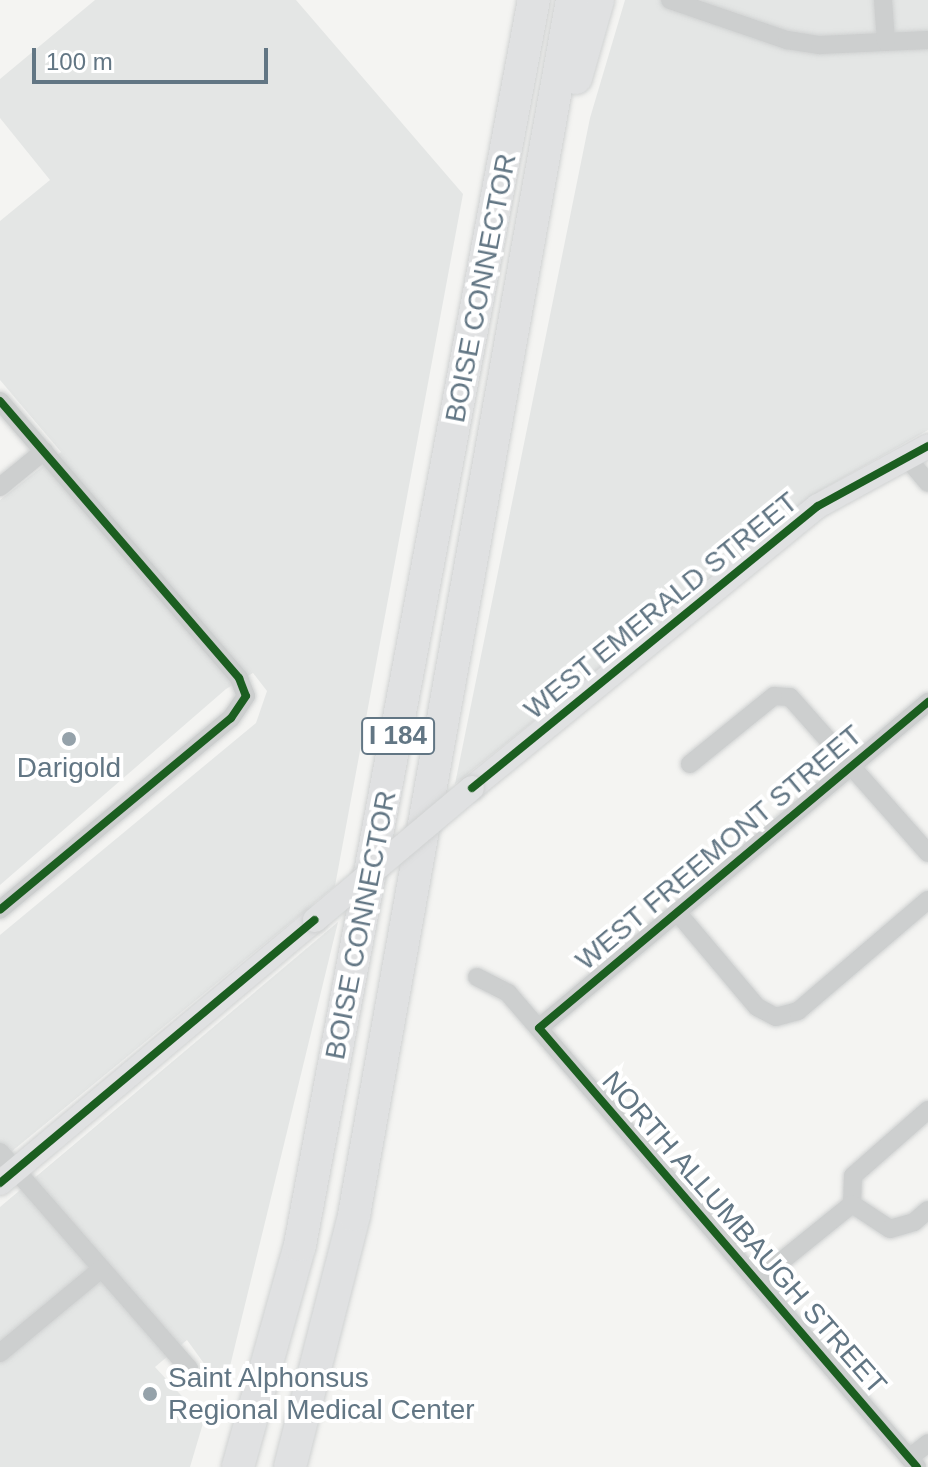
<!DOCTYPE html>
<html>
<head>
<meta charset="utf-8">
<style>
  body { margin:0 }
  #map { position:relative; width:928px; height:1467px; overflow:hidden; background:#f4f4f2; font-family:Arial,sans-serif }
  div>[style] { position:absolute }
  .built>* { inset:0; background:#e4e6e5 }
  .roads { filter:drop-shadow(0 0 2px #d0d2d2) drop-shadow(0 0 2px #d0d2d2) }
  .street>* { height:18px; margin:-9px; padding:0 9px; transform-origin:9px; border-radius:9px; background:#cdcfcf }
  .secondary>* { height:24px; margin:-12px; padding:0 12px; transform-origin:12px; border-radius:12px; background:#e0e1e2 }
  .highway>* { height:32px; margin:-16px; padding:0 16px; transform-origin:16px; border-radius:16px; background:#e0e1e2 }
  .bridges { filter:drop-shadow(0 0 2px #d0d2d2) drop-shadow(0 0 2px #d0d2d2) }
  .secondary-bridge>* { height:24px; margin:-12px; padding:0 12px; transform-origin:12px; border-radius:12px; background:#e0e1e2 }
  .cycleway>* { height:8px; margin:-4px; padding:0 4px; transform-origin:4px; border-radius:4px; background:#1b5e20 }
  .dots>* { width:22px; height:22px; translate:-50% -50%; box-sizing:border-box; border:4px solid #fff; border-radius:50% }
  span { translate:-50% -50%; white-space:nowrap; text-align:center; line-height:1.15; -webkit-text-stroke:8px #fff; paint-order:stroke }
  .shield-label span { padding:2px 6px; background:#fff; border:2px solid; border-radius:6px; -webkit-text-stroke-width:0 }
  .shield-label { font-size:26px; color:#627684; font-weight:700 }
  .street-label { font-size:28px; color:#627684 }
  .poi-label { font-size:28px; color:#627684 }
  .left { translate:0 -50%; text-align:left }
  .scale { position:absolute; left:32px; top:48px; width:236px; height:36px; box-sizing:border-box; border:4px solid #627684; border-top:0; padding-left:10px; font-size:24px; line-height:28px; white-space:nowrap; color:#627684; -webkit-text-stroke:6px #fff; paint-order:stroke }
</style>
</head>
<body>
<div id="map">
  <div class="built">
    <div style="clip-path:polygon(95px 0,296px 0,463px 194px,335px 886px,0 1161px,0 935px,256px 723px,267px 691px,253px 673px,226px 689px,0 885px,0 500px,61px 452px,0 380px,0 221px,50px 180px,0 118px,0 79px)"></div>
    <div style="clip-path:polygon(625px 0,928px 0,928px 430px,823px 489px,455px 784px,590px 118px)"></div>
    <div style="clip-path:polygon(338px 922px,224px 1391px,187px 1340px,155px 1367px,204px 1420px,190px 1467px,0 1467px,0 1207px)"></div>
  </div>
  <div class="roads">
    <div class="street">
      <div style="left:670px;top:0;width:124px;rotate:18.9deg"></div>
      <div style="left:787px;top:40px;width:33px;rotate:9deg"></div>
      <div style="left:820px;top:45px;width:108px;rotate:-2.7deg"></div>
      <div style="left:883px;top:0;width:42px;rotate:85.9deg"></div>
      <div style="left:0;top:401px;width:366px;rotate:49.2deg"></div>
      <div style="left:239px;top:678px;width:19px;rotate:69deg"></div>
      <div style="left:246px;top:696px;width:27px;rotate:124deg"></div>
      <div style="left:231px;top:718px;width:300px;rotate:140.3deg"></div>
      <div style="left:908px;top:459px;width:31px;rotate:50deg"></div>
      <div style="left:0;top:487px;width:57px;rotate:-39.3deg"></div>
      <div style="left:690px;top:764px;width:108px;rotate:-39deg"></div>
      <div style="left:774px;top:696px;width:16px;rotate:4deg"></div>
      <div style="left:790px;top:697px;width:208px;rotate:48.5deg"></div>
      <div style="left:677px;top:912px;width:124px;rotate:49.9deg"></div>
      <div style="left:757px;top:1007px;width:21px;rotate:28deg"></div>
      <div style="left:776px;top:1017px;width:23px;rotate:-15deg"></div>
      <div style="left:798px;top:1011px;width:171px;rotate:-40.5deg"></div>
      <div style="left:477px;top:977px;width:35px;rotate:27deg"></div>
      <div style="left:508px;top:993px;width:626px;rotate:49.21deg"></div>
      <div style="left:539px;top:1028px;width:508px;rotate:-39.96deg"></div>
      <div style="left:928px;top:1110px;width:100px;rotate:138.7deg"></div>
      <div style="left:853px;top:1176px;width:28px;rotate:92deg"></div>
      <div style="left:852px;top:1204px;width:45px;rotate:33.3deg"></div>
      <div style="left:890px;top:1229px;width:25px;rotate:-16deg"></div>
      <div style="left:914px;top:1222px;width:18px;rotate:-41deg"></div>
      <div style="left:0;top:1152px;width:288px;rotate:48.9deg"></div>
      <div style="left:757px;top:1281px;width:122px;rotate:-39deg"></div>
      <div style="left:0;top:1353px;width:131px;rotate:-39.7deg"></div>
      <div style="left:909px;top:1458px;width:24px;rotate:-38deg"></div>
    </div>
    <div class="secondary">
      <div style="left:472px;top:788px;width:446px;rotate:-39.2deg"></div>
      <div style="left:818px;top:506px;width:125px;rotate:-28.6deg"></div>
      <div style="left:0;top:1183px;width:410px;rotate:-39.9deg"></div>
    </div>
    <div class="highway">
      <div style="left:576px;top:78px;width:81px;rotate:-74.2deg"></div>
      <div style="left:238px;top:1467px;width:230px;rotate:-74.4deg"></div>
      <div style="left:300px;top:1245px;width:1267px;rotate:-79.36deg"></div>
      <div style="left:290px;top:1467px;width:260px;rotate:-75.7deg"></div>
      <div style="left:354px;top:1215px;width:1234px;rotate:-79.83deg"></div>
    </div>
  </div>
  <div class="bridges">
    <div class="secondary-bridge">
      <div style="left:315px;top:920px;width:205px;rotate:-40.1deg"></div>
    </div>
  </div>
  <div class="cycleway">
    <div style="left:0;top:401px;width:366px;rotate:49.2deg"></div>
    <div style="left:239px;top:678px;width:19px;rotate:69deg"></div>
    <div style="left:246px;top:696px;width:27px;rotate:124deg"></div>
    <div style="left:231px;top:718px;width:300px;rotate:140.3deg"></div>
    <div style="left:472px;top:788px;width:446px;rotate:-39.2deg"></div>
    <div style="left:818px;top:506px;width:125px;rotate:-28.6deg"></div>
    <div style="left:0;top:1183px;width:410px;rotate:-39.9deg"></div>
    <div style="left:917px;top:1467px;width:579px;rotate:-130.73deg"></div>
    <div style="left:539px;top:1028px;width:508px;rotate:-39.96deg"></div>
  </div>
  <div class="dots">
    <div style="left:69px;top:739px;background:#95a2aa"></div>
    <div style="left:150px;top:1394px;background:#95a2aa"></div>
  </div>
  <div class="shield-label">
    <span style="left:398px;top:736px">I 184</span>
  </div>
  <div class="street-label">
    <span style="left:481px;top:288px;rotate:-79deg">BOISE CONNECTOR</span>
    <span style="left:661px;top:606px;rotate:-39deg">WEST EMERALD STREET</span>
    <span style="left:719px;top:848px;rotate:-40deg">WEST FREEMONT STREET</span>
    <span style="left:361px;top:925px;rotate:-79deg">BOISE CONNECTOR</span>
    <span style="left:744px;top:1233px;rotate:49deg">NORTH ALLUMBAUGH STREET</span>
  </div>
  <div class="poi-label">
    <span style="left:69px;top:768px">Darigold</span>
    <span class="left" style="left:168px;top:1394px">Saint Alphonsus<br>Regional Medical Center</span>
  </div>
  <div class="scale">100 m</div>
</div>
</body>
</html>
